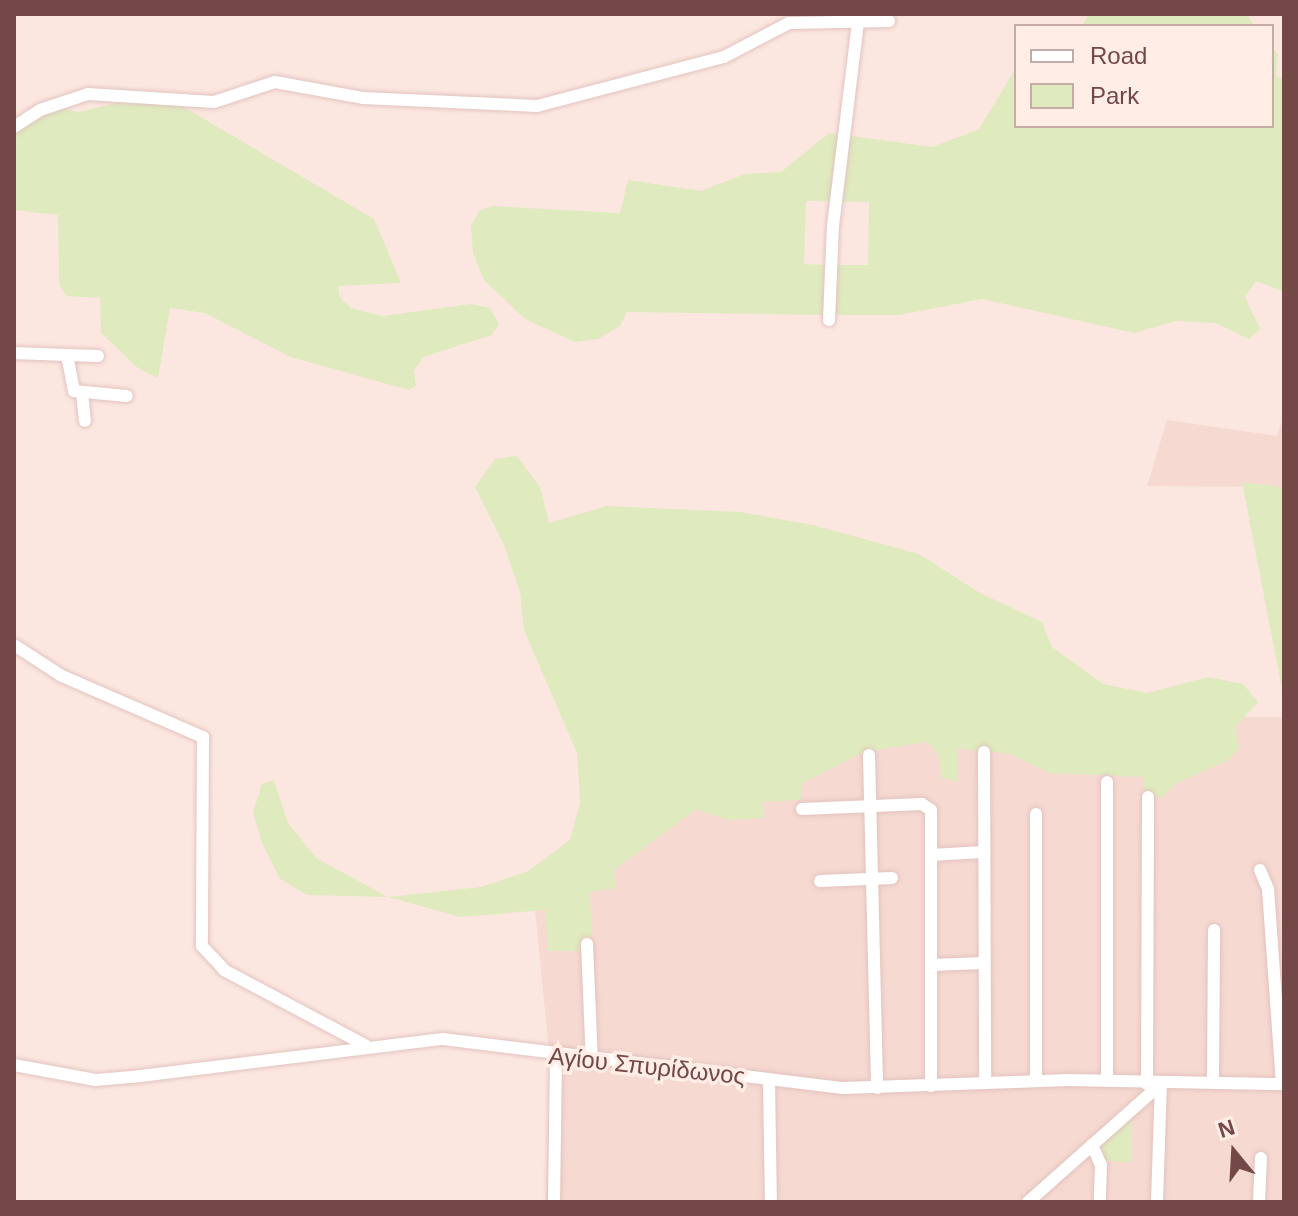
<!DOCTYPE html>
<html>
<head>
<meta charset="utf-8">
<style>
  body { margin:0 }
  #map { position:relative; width:1298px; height:1216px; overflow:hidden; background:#fce7e0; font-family:Arial,sans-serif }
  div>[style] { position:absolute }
  .residential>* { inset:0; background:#f6d9d1 }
  .green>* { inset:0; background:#dfeabe }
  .roads { filter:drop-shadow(0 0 2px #e2c3bf) drop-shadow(0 0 2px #e2c3bf) }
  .minor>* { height:12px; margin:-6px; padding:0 6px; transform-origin:6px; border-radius:6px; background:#fff }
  span { translate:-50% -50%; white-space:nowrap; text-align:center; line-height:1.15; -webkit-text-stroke:7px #ffede6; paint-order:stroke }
  .street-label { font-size:24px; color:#734847 }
  .frame { position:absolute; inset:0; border:16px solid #734847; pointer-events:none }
  .legend { position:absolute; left:1014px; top:24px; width:260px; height:104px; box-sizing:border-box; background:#ffede6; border:2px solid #c7aba6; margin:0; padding:10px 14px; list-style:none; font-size:24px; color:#734847 }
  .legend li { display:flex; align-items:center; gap:16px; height:40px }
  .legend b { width:40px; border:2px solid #c7aba6 }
  .north { position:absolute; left:1194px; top:1112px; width:80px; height:80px; -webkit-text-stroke:6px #ffede6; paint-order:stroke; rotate:342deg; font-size:22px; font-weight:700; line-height:32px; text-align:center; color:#734847 }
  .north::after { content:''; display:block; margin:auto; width:28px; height:36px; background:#734847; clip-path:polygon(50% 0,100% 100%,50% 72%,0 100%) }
</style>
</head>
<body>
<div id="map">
  <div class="residential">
    <div style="clip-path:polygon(1284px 415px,1284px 487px,1147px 486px,1167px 420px,1277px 436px)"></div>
    <div style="clip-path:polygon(892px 715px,1284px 717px,1284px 1202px,546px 1202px,550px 1061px,532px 880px)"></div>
  </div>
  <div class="green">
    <div style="clip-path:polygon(1089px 14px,1247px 14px,1254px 26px,1082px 26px)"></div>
    <div style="clip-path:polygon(1272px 47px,1278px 54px,1276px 75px,1284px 81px,1284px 292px,1256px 281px,1245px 297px,1260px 329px,1249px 339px,1215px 323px,1176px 321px,1134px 333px,982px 299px,899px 315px,833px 315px,833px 265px,868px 265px,869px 202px,806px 201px,804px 264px,824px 265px,824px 315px,627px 312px,620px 326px,598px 339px,575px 342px,525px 319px,484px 280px,473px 253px,471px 226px,480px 210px,492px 206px,620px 213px,628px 180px,701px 191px,745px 174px,781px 172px,829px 133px,932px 147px,979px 129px,1016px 68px,1016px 126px,1272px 126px)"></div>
    <div style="clip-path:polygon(126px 101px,182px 106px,374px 219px,401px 283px,338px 286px,340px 298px,351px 308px,382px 316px,471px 304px,490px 308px,499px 324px,492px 335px,423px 357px,414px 371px,416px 386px,409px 390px,290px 357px,205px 313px,170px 308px,158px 378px,139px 369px,101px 333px,100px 298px,66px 296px,59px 284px,58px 215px,14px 210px,14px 131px,56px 107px,78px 112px)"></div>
    <div style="clip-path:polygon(517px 456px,540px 487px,549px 523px,607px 506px,740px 512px,813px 525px,919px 554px,980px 593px,1042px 622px,1052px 647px,1103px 684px,1147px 693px,1208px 677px,1243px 684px,1258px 702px,1235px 727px,1239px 748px,1229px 760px,1177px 783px,1162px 797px,1144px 796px,1144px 777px,1049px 773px,1010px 754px,957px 748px,957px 782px,942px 778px,938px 754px,927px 742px,864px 752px,801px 784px,801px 800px,762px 802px,764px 818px,728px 820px,696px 809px,614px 870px,616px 888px,590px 892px,592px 951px,548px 951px,545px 910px,460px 917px,388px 897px,307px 895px,280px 879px,262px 843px,253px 813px,262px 784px,274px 780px,288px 823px,316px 858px,388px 897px,481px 887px,528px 871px,570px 840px,580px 802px,577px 753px,524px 630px,520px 592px,504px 545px,475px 487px,495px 459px)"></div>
    <div style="clip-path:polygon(1242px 482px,1284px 487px,1284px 700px)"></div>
    <div style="clip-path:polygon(1132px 1114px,1131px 1162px,1105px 1161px,1099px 1146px)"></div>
  </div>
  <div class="roads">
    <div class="minor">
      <div style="left:14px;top:127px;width:31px;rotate:-33deg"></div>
      <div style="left:40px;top:110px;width:51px;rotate:-18.4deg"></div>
      <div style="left:88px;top:94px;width:126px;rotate:3.6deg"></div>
      <div style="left:214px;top:102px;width:64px;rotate:-18.2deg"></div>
      <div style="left:275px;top:82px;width:89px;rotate:10.3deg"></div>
      <div style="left:363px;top:98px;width:174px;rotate:2.6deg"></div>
      <div style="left:537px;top:106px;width:193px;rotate:-14.7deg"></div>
      <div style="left:724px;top:57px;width:73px;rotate:-27.6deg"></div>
      <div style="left:789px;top:23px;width:100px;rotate:-1.1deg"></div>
      <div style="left:829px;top:320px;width:94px;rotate:-87.6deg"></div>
      <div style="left:833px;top:226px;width:214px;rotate:-83deg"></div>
      <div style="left:14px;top:353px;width:53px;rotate:2.2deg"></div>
      <div style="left:67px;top:355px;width:37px;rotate:79deg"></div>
      <div style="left:74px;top:391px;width:53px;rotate:5.4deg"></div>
      <div style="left:67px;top:355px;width:31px;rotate:2deg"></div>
      <div style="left:82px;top:393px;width:28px;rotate:84deg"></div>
      <div style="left:14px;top:645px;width:57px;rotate:32.9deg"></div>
      <div style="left:62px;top:676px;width:154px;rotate:23.4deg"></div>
      <div style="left:203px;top:737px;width:209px;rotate:90.3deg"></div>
      <div style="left:202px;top:946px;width:33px;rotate:47deg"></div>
      <div style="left:224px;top:970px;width:160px;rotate:28deg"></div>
      <div style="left:984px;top:752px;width:331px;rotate:89.8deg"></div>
      <div style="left:869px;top:755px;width:333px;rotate:88.6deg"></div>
      <div style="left:1107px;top:782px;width:299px;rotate:90deg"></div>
      <div style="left:802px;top:809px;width:120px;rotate:-2.4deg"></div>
      <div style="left:922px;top:804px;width:11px;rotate:34deg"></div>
      <div style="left:931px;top:810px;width:276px;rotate:90deg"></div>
      <div style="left:931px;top:855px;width:52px;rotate:-3.3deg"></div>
      <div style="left:1260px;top:870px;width:21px;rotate:67deg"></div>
      <div style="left:1268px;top:889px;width:195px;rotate:85.9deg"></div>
      <div style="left:820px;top:881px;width:72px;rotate:-2.4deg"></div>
      <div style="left:587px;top:944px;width:118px;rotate:87.6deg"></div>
      <div style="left:931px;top:965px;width:52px;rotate:-2.2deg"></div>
      <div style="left:14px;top:1065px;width:83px;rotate:10.4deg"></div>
      <div style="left:96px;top:1080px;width:36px;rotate:-5deg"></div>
      <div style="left:132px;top:1077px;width:313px;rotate:-7deg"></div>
      <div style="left:443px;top:1039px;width:403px;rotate:7deg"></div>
      <div style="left:843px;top:1088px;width:226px;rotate:-2deg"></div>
      <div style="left:1069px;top:1080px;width:215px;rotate:1.1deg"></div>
      <div style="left:1213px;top:1080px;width:150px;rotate:-89.6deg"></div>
      <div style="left:769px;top:1081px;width:121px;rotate:89.1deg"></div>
      <div style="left:1036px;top:1081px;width:267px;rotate:-90deg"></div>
      <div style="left:1147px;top:1084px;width:287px;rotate:-89.8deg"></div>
      <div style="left:1092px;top:1145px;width:22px;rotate:66deg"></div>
      <div style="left:1101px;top:1165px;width:37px;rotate:92deg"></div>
      <div style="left:554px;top:1202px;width:146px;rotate:-89.2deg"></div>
      <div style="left:1028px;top:1202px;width:178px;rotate:-41.6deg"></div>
      <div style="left:1157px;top:1202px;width:118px;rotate:-88.1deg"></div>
      <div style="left:1259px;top:1202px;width:44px;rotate:-87.4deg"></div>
    </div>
  </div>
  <div class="street-label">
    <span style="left:647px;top:1066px;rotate:6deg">Αγίου Σπυρίδωνος</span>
  </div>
  <div class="frame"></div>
  <ul class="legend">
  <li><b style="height:10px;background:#fff"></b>Road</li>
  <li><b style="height:22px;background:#dfeabe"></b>Park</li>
  </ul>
  <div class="north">N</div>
</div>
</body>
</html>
